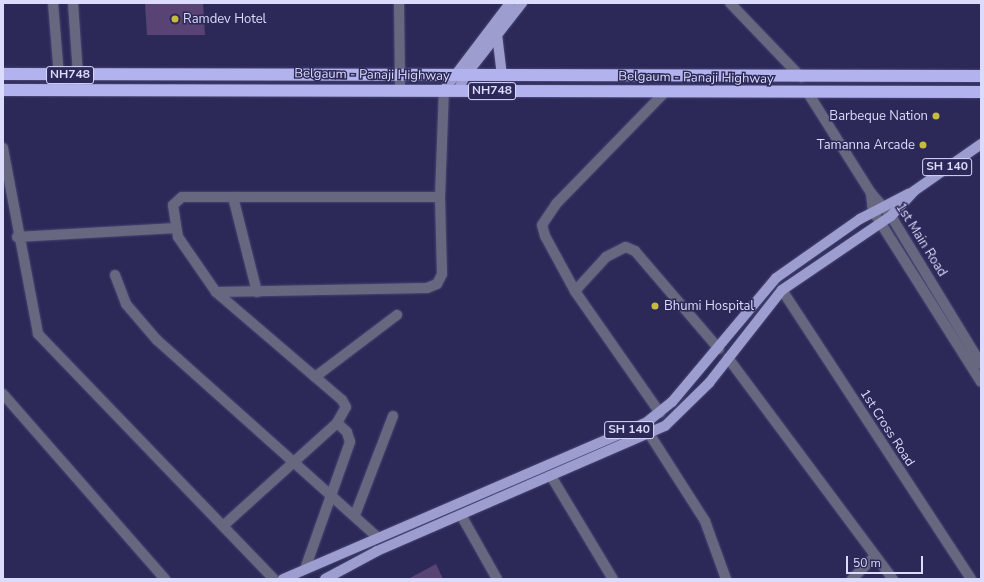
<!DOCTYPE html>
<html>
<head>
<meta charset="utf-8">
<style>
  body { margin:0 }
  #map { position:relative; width:984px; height:582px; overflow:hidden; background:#2c2959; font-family:"Nunito Sans",sans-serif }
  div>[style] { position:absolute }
  .building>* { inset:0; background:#594375 }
  .roads { filter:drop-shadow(0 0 1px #484673) drop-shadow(0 0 1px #484673) }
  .minor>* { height:10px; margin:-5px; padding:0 5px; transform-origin:5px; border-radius:5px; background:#676880 }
  .major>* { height:10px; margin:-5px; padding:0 5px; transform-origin:5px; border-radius:5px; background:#9d9dcf }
  .highway>* { height:12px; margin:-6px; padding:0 6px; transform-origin:6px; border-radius:6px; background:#b2b2ee }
  .dots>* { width:11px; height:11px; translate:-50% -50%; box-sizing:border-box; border:2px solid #2c2959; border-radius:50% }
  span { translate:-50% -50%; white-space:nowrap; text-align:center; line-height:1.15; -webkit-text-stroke:3px #2c2959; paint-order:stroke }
  .shield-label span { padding:1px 3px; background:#2c2959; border:1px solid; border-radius:3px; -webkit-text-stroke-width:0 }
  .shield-label { font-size:12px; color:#dbdcfb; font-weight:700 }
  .poi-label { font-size:13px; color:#dbdcfb }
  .left { translate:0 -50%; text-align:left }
  .right { translate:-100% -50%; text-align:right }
  .street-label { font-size:13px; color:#dbdcfb }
  .frame { position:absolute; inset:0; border:4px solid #dbdcfb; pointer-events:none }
  .scale { position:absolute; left:846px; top:556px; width:77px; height:18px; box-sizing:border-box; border:2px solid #dbdcfb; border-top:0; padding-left:5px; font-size:12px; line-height:14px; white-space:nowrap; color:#dbdcfb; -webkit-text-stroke:3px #2c2959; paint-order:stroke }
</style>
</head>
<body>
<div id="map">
  <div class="building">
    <div style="clip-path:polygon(145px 3px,203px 3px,205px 35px,147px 35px)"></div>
    <div style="clip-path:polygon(436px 564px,443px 579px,408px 579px)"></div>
  </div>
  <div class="roads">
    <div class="minor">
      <div style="left:53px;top:3px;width:86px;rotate:85.3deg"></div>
      <div style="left:73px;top:3px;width:85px;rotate:86deg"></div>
      <div style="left:399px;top:3px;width:87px;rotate:89.3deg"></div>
      <div style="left:730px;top:3px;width:103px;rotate:46.2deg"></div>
      <div style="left:808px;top:93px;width:118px;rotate:57.8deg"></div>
      <div style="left:871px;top:193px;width:30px;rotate:49deg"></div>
      <div style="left:891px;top:216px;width:173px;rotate:58.7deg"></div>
      <div style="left:3px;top:148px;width:189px;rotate:79.3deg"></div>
      <div style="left:38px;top:334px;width:340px;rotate:46.1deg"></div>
      <div style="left:871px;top:193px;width:18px;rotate:84deg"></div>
      <div style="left:873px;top:211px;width:202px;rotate:57.7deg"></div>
      <div style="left:233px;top:197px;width:98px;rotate:75.8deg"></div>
      <div style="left:17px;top:237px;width:159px;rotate:-3.2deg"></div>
      <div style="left:115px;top:275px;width:31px;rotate:69deg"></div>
      <div style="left:126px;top:304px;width:48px;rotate:49.3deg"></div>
      <div style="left:157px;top:340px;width:294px;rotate:41.8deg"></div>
      <div style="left:782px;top:290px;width:345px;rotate:56.8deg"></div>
      <div style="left:575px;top:291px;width:46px;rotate:-47.6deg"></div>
      <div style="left:606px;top:257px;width:22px;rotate:-27deg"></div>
      <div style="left:626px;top:247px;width:10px;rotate:24deg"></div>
      <div style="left:635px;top:251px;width:129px;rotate:49.4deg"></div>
      <div style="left:216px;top:292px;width:67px;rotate:-124.6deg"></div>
      <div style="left:178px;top:237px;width:32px;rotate:-99deg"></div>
      <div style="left:173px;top:205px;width:12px;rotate:-42deg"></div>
      <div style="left:182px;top:197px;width:258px"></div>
      <div style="left:728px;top:358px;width:276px;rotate:53.3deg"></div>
      <div style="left:315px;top:377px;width:103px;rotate:-37.1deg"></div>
      <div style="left:3px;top:394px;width:246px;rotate:48.8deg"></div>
      <div style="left:660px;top:413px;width:149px;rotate:-124.9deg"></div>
      <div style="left:575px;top:291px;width:63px;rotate:-118.6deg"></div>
      <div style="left:545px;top:236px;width:11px;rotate:-105deg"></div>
      <div style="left:542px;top:225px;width:25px;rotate:-56deg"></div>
      <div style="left:556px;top:204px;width:156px;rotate:-45.8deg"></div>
      <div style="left:643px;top:424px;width:115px;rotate:57.4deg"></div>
      <div style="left:705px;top:521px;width:62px;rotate:70.1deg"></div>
      <div style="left:551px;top:476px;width:120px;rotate:59deg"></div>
      <div style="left:355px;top:515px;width:106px;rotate:-69deg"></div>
      <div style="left:461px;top:515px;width:73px;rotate:60.6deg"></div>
      <div style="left:223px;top:526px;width:154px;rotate:-42.1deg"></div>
      <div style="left:337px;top:423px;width:18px;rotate:-61deg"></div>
      <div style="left:346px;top:407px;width:8px;rotate:-120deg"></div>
      <div style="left:342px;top:400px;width:166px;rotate:-139.4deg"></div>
      <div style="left:216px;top:292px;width:211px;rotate:-1.1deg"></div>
      <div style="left:427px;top:288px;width:11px;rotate:-22deg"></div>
      <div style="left:437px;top:284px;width:11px;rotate:-63deg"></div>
      <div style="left:442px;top:274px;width:77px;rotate:-91.5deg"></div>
      <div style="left:440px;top:197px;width:107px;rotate:-87.9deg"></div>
      <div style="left:305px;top:569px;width:135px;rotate:-70.5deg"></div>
      <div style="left:350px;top:442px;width:10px;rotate:-107deg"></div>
      <div style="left:347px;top:432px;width:13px;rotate:-138deg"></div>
      <div style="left:852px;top:579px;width:33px;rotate:-45deg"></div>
    </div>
    <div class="major">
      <div style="left:497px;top:34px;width:42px;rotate:83.2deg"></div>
      <div style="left:444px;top:90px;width:109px;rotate:-52.8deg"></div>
      <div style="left:458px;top:90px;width:16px;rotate:-63deg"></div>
      <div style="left:465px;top:76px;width:93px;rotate:-52deg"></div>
      <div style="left:283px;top:579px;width:396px;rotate:-23.3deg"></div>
      <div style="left:647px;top:422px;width:32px;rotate:-39deg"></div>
      <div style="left:672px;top:402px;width:162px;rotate:-50deg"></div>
      <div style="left:776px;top:278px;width:103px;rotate:-35.1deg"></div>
      <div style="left:860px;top:219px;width:56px;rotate:-27.5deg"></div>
      <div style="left:325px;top:579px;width:59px;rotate:-28.3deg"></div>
      <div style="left:377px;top:551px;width:314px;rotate:-23.5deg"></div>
      <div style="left:665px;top:426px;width:62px;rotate:-44.3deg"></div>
      <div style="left:709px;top:383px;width:118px;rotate:-51.9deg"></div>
      <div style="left:782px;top:290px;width:132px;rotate:-34.2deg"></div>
      <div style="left:891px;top:216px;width:34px;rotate:-47deg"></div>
      <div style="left:914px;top:191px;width:82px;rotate:-35deg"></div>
    </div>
    <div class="highway">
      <div style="left:3px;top:74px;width:978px;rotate:0.12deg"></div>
      <div style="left:3px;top:90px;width:978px;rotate:0.12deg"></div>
    </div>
  </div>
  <div class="dots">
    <div style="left:175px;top:19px;background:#c7bb3c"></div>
    <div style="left:936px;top:116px;background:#c7bb3c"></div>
    <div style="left:923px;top:145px;background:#c7bb3c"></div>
    <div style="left:655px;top:306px;background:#c7bb3c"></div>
  </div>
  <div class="shield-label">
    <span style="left:70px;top:75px">NH748</span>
    <span style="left:492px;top:91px">NH748</span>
    <span style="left:947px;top:167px">SH 140</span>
    <span style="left:629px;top:430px">SH 140</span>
  </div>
  <div class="poi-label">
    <span class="left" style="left:183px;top:19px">Ramdev Hotel</span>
    <span class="right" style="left:928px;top:116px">Barbeque Nation</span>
    <span class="right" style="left:915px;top:145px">Tamanna Arcade</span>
    <span class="left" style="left:664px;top:306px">Bhumi Hospital</span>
  </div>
  <div class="street-label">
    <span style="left:372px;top:75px;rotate:1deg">Belgaum - Panaji Highway</span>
    <span style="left:696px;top:78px;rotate:1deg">Belgaum - Panaji Highway</span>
    <span style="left:921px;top:240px;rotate:58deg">1st Main Road</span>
    <span style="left:887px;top:428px;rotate:57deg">1st Cross Road</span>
  </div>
  <div class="frame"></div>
  <div class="scale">50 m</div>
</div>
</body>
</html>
